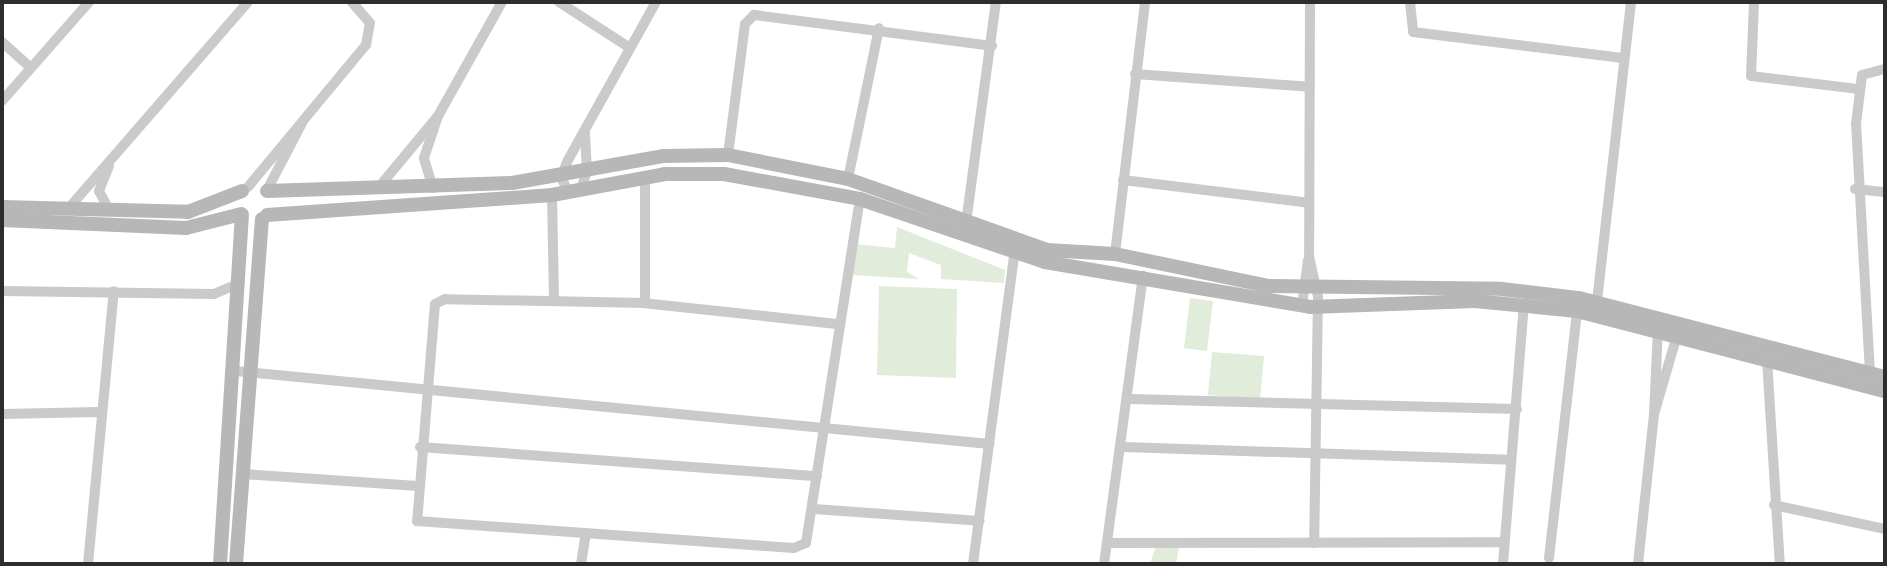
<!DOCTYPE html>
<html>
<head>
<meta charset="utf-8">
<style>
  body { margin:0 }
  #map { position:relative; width:1887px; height:566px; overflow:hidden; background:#fff; font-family:"DejaVu Sans",sans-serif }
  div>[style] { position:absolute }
  .green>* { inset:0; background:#e2ecda }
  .street>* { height:10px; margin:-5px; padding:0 5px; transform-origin:5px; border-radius:5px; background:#cacaca }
  .secondary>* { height:14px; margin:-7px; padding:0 7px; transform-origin:7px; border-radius:7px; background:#b7b7b7 }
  span { translate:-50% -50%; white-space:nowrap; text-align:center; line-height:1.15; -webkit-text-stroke:7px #fff; paint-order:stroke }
  .frame { position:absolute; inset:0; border:4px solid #2d2d2d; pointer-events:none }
</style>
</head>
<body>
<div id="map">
  <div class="green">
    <div style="clip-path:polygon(897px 227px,1005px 270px,1004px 283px,941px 279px,941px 265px,909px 253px,907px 272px,919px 279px,851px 275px,856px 244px,895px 248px)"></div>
    <div style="clip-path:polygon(879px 286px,957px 289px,956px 378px,877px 375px)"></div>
    <div style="clip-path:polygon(1190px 298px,1213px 301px,1207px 351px,1184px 348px)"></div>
    <div style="clip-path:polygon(1212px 352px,1264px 356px,1260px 400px,1208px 395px)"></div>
    <div style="clip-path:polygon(1156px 546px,1179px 548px,1176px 564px,1150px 564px)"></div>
  </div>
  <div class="street">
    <div style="left:559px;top:2px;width:81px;rotate:32.9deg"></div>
    <div style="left:1310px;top:2px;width:254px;rotate:90.2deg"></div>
    <div style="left:1309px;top:256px;width:42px;rotate:77.6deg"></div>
    <div style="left:1318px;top:297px;width:246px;rotate:90.9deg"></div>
    <div style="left:1410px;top:2px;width:30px;rotate:84deg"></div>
    <div style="left:1413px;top:32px;width:211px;rotate:7.1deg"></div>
    <div style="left:1754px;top:2px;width:74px;rotate:92.3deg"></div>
    <div style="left:1751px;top:76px;width:109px;rotate:6.9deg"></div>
    <div style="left:2px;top:42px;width:36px;rotate:42deg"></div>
    <div style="left:1135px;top:74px;width:175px;rotate:4.2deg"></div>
    <div style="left:2px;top:101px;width:132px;rotate:-48.7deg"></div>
    <div style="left:728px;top:155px;width:132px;rotate:-82.6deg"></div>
    <div style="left:745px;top:24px;width:13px;rotate:-45deg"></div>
    <div style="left:754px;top:15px;width:240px;rotate:7.4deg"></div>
    <div style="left:109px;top:166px;width:27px;rotate:112deg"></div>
    <div style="left:99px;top:191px;width:21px;rotate:62deg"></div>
    <div style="left:848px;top:179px;width:154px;rotate:-78.4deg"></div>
    <div style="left:1123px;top:180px;width:187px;rotate:7deg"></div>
    <div style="left:248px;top:187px;width:185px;rotate:-50.3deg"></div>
    <div style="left:366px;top:45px;width:22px;rotate:-80deg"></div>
    <div style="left:370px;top:23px;width:28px;rotate:-131deg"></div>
    <div style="left:379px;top:187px;width:92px;rotate:-50.3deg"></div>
    <div style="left:433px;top:188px;width:31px;rotate:-107deg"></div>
    <div style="left:424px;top:158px;width:44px;rotate:-71.6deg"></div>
    <div style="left:438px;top:116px;width:131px;rotate:-60.7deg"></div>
    <div style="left:1855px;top:189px;width:30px;rotate:6deg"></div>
    <div style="left:267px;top:190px;width:76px;rotate:-62.4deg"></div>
    <div style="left:580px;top:191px;width:20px;rotate:-70deg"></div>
    <div style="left:587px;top:172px;width:39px;rotate:-93deg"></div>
    <div style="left:569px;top:193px;width:18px;rotate:-117deg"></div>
    <div style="left:561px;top:177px;width:18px;rotate:-68deg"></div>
    <div style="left:568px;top:160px;width:181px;rotate:-60.9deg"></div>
    <div style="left:552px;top:195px;width:102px;rotate:88.9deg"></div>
    <div style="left:68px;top:209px;width:274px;rotate:-49deg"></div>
    <div style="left:966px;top:223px;width:223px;rotate:-82.3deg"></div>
    <div style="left:1115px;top:254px;width:254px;rotate:-83.2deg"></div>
    <div style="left:2px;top:291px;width:212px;rotate:0.8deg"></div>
    <div style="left:214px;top:294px;width:28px;rotate:-23deg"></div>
    <div style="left:1597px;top:301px;width:301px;rotate:-83.5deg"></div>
    <div style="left:645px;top:303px;width:126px;rotate:-90deg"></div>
    <div style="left:1302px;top:306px;width:46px;rotate:-82.6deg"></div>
    <div style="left:837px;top:324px;width:193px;rotate:-173.8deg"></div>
    <div style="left:645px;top:303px;width:200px;rotate:-178.9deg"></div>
    <div style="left:445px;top:299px;width:11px;rotate:153deg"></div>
    <div style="left:435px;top:304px;width:218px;rotate:94.7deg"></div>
    <div style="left:417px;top:521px;width:378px;rotate:4.1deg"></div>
    <div style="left:794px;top:548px;width:13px;rotate:-23deg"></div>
    <div style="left:806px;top:543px;width:348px;rotate:-81.1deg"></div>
    <div style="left:1767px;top:360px;width:204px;rotate:86.4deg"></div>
    <div style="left:235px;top:371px;width:758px;rotate:5.53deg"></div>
    <div style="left:1870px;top:373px;width:249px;rotate:-93.2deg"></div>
    <div style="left:1856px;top:124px;width:49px;rotate:-83deg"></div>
    <div style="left:1862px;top:75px;width:24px;rotate:-15deg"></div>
    <div style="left:1131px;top:399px;width:386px;rotate:1.5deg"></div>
    <div style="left:2px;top:414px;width:97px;rotate:-1.2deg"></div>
    <div style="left:1654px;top:414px;width:86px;rotate:-87.3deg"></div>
    <div style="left:420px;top:447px;width:398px;rotate:4.2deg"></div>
    <div style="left:1124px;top:447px;width:387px;rotate:1.9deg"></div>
    <div style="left:243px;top:474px;width:175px;rotate:3.9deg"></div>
    <div style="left:1774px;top:505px;width:114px;rotate:12.2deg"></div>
    <div style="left:814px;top:509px;width:166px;rotate:4.1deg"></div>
    <div style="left:1107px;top:543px;width:397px;rotate:-0.1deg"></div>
    <div style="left:1549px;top:558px;width:249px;rotate:-83.5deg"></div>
    <div style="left:88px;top:564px;width:274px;rotate:-84.6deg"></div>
    <div style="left:581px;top:564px;width:30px;rotate:-81deg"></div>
    <div style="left:973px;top:564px;width:311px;rotate:-82.4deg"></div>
    <div style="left:1104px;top:564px;width:291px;rotate:-82.3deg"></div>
    <div style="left:1503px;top:564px;width:260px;rotate:-85.4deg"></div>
    <div style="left:1638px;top:564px;width:151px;rotate:-83.9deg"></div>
    <div style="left:1654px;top:414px;width:85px;rotate:-73.7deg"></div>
  </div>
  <div class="secondary">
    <div style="left:267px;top:191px;width:245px;rotate:-1.9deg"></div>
    <div style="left:512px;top:183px;width:153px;rotate:-10.1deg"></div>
    <div style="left:663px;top:156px;width:65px;rotate:-0.9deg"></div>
    <div style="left:728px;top:155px;width:122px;rotate:11.3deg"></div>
    <div style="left:848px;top:179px;width:211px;rotate:19.6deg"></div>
    <div style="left:1047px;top:250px;width:68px;rotate:3.4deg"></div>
    <div style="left:1115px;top:254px;width:156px;rotate:11.8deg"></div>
    <div style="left:1268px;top:286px;width:233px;rotate:0.7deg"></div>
    <div style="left:1501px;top:289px;width:79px;rotate:6.6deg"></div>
    <div style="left:1579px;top:298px;width:316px;rotate:14.5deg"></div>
    <div style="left:2px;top:207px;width:186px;rotate:1.5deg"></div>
    <div style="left:188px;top:212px;width:58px;rotate:-21.3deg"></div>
    <div style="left:267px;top:215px;width:286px;rotate:-4deg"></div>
    <div style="left:552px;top:195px;width:115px;rotate:-10.5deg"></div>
    <div style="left:665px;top:174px;width:59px"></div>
    <div style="left:724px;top:174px;width:138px;rotate:10.4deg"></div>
    <div style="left:860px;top:199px;width:195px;rotate:18.8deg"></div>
    <div style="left:1045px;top:262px;width:269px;rotate:9.6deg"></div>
    <div style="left:1310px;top:307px;width:165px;rotate:-2.1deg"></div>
    <div style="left:1475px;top:301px;width:102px;rotate:5.6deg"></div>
    <div style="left:1577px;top:311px;width:318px;rotate:14.6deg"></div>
    <div style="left:2px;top:220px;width:184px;rotate:2.5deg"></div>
    <div style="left:186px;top:228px;width:57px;rotate:-14.3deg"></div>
    <div style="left:220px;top:564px;width:350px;rotate:-86.4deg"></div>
    <div style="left:236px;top:564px;width:346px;rotate:-85.7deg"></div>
  </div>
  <div class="frame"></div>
</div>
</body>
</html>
